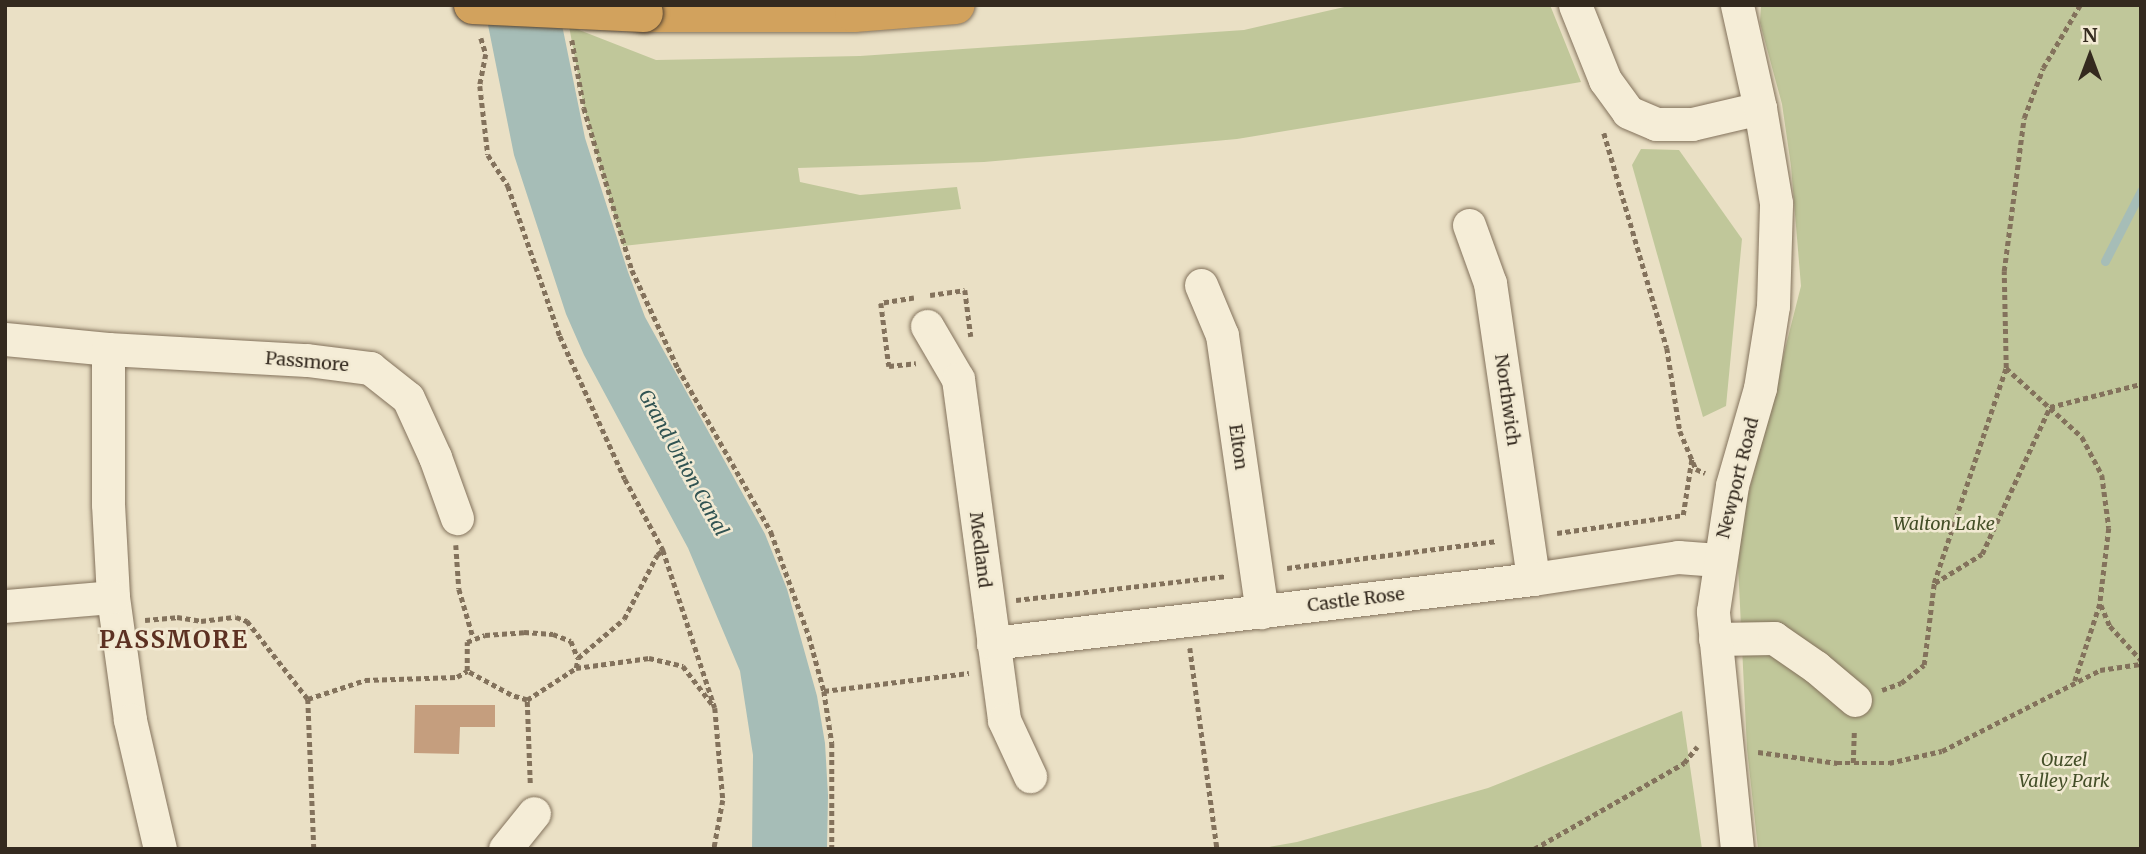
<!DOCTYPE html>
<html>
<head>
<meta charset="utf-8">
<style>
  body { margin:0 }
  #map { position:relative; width:2146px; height:854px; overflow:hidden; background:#eae0c5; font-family:Merriweather,serif }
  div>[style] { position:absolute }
  .green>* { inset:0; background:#c0c79a }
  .water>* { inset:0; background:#a6bdb7 }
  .stream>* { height:9px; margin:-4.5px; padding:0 4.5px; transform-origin:4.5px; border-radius:4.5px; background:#a6bdb7 }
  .building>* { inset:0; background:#c59e7e }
  .path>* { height:4.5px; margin-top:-2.25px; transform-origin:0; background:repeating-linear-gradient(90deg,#83725c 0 5px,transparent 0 8.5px) }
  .roads { filter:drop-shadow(0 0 2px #83725c) drop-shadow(0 0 2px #83725c) }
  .minor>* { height:33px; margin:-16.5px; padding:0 16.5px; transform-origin:16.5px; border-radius:16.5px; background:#f5edd7 }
  .highway>* { height:38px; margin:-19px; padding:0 19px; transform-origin:19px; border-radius:19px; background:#d2a25d }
  .bridges { filter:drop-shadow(0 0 2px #514130) drop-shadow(0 0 2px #514130) }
  .highway-bridge>* { height:38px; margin:-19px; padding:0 19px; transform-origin:19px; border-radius:19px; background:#d2a25d }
  span { translate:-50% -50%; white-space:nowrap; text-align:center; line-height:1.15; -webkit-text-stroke:5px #f2ead3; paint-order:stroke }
  .street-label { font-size:18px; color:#342a1f }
  .park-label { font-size:18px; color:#444f28; font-style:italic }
  .water-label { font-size:19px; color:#305352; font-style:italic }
  .district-label { font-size:24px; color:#5d3122; font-weight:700; letter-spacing:2px }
  .frame { position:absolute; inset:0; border:7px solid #342a1f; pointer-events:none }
  .north { position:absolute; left:2055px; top:21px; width:70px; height:70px; -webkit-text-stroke:5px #f2ead3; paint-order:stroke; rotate:0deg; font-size:19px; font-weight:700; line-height:28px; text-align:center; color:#342a1f }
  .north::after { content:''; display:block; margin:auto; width:24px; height:32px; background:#342a1f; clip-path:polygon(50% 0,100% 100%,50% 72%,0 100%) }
</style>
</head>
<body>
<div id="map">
  <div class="green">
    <div style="clip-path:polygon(1353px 5px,1550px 5px,1581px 82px,1237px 139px,984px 162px,798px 168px,800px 182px,860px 195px,957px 187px,961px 209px,623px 246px,584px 108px,569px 26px,656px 60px,860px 56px,1244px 30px)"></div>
    <div style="clip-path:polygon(1761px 5px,2141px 5px,2141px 849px,1758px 849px,1747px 749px,1738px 565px,1745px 507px,1801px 286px,1791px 166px,1782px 104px,1760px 23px)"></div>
    <div style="clip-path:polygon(1641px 149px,1679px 150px,1742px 239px,1726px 406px,1703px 417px,1632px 165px)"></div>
    <div style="clip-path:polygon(1682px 711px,1702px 849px,1258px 849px,1297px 842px,1488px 788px)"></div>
  </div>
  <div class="water">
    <div style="clip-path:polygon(484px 5px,558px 5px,585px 138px,628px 272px,645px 317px,765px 534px,787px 589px,817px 696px,825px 743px,828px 795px,827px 849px,752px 849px,753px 755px,740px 671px,688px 548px,584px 355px,566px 314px,514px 155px)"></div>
  </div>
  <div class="stream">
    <div style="left:2105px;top:261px;width:79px;rotate:-62.8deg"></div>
  </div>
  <div class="building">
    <div style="clip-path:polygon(415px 705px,495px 705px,495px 727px,460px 727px,459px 754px,414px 753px)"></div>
  </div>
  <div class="path">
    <div style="left:481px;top:38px;width:17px;rotate:73deg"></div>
    <div style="left:486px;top:54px;width:33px;rotate:101deg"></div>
    <div style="left:480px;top:86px;width:69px;rotate:83.4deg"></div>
    <div style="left:488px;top:155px;width:37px;rotate:57deg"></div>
    <div style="left:508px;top:186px;width:159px;rotate:70.9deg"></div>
    <div style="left:560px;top:336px;width:157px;rotate:65.6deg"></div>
    <div style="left:625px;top:479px;width:81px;rotate:61.8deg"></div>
    <div style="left:663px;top:550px;width:166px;rotate:71.8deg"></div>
    <div style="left:715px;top:708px;width:92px;rotate:85deg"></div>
    <div style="left:723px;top:800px;width:50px;rotate:100.4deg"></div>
    <div style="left:572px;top:40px;width:69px;rotate:80deg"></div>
    <div style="left:584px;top:108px;width:169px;rotate:73.5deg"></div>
    <div style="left:632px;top:270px;width:108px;rotate:64.9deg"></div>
    <div style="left:678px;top:368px;width:189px;rotate:60.4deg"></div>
    <div style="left:771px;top:532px;width:111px;rotate:69.9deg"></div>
    <div style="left:809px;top:636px;width:57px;rotate:74.7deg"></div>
    <div style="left:824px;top:691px;width:53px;rotate:81.3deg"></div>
    <div style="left:832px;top:743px;width:106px;rotate:90deg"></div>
    <div style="left:1604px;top:133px;width:224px;rotate:73.7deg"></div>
    <div style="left:1667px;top:348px;width:84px;rotate:81.1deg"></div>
    <div style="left:1680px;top:431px;width:41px;rotate:67.2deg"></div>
    <div style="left:1696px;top:469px;width:10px;rotate:24deg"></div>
    <div style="left:930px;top:295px;width:35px;rotate:-8deg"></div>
    <div style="left:965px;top:290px;width:47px;rotate:82.7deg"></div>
    <div style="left:914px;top:298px;width:33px;rotate:171deg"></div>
    <div style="left:881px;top:303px;width:64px;rotate:82.8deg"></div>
    <div style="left:889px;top:366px;width:27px;rotate:-6deg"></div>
    <div style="left:2006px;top:368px;width:103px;rotate:42.2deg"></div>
    <div style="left:2082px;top:437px;width:43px;rotate:62.2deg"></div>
    <div style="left:2102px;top:475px;width:53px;rotate:82.5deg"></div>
    <div style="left:2109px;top:528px;width:77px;rotate:96.8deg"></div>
    <div style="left:2100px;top:604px;width:81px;rotate:108deg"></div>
    <div style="left:1557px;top:533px;width:127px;rotate:-8.1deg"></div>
    <div style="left:1683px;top:515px;width:59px;rotate:-81.2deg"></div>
    <div style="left:456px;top:545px;width:44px;rotate:86.1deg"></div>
    <div style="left:459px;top:589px;width:50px;rotate:73.7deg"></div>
    <div style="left:1287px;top:568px;width:212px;rotate:-7.3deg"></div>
    <div style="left:1935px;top:583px;width:55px;rotate:-31.7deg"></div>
    <div style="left:1982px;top:554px;width:162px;rotate:-65.2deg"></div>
    <div style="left:2050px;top:407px;width:94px;rotate:-14.2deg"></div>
    <div style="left:1016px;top:600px;width:211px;rotate:-6.5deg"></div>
    <div style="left:2101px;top:605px;width:23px;rotate:67deg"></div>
    <div style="left:2110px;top:626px;width:46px;rotate:47.6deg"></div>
    <div style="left:145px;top:620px;width:32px;rotate:-5deg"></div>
    <div style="left:177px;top:617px;width:24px;rotate:9deg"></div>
    <div style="left:201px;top:621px;width:35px;rotate:-7deg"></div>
    <div style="left:236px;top:617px;width:12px;rotate:20deg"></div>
    <div style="left:247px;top:621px;width:99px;rotate:52deg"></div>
    <div style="left:308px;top:699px;width:150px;rotate:87.7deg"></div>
    <div style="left:1190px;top:648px;width:203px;rotate:82.3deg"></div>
    <div style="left:576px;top:668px;width:74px;rotate:-7.8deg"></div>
    <div style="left:649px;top:658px;width:35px;rotate:13deg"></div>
    <div style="left:683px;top:666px;width:48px;rotate:52.7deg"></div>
    <div style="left:1882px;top:690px;width:20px;rotate:-20deg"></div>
    <div style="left:1901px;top:683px;width:29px;rotate:-38deg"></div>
    <div style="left:1924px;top:665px;width:83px;rotate:-83deg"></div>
    <div style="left:1934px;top:583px;width:227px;rotate:-71.5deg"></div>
    <div style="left:2006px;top:368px;width:97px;rotate:-91.2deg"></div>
    <div style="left:2004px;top:271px;width:154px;rotate:-82.6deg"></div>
    <div style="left:2024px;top:118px;width:53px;rotate:-69.2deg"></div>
    <div style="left:2043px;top:68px;width:73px;rotate:-59.6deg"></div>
    <div style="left:824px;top:691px;width:146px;rotate:-7.1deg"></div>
    <div style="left:308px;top:699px;width:60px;rotate:-18.4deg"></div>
    <div style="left:365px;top:680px;width:92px;rotate:-1.9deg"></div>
    <div style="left:457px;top:677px;width:12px;rotate:-31deg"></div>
    <div style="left:527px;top:700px;width:17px;rotate:-163deg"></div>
    <div style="left:511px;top:695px;width:50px;rotate:-151.4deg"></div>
    <div style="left:467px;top:671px;width:29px;rotate:-90deg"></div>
    <div style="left:467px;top:642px;width:19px;rotate:-21deg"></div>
    <div style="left:485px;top:635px;width:39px;rotate:-4deg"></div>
    <div style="left:524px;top:632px;width:29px;rotate:4deg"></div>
    <div style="left:553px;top:634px;width:19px;rotate:21deg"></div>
    <div style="left:571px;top:641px;width:18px;rotate:68deg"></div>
    <div style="left:1758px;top:752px;width:80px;rotate:7.9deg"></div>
    <div style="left:1837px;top:763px;width:52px"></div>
    <div style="left:1889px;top:763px;width:54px;rotate:-12.8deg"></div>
    <div style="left:1942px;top:751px;width:178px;rotate:-27.1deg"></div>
    <div style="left:2100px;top:670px;width:41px;rotate:-8.3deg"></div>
    <div style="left:1853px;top:763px;width:34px;rotate:-88deg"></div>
    <div style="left:530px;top:783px;width:83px;rotate:-92.1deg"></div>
    <div style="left:527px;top:700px;width:59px;rotate:-33.1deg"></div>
    <div style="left:576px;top:668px;width:10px;rotate:-79deg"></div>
    <div style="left:578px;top:658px;width:60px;rotate:-40.3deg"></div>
    <div style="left:624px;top:619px;width:72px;rotate:-62.7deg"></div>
    <div style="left:657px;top:555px;width:8px;rotate:-40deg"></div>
    <div style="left:1534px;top:849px;width:173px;rotate:-29.8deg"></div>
    <div style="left:1684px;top:763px;width:21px;rotate:-51deg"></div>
  </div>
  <div class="roads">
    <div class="minor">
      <div style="left:1575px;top:5px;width:81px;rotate:68.2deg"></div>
      <div style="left:1605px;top:80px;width:39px;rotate:54deg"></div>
      <div style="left:1628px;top:112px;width:30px;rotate:23deg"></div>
      <div style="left:1656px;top:124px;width:36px"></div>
      <div style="left:1692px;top:124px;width:70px;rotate:-13.2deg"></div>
      <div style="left:1469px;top:225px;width:62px;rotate:70.1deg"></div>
      <div style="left:1490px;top:283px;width:299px;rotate:81.7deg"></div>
      <div style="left:1201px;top:285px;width:54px;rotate:67.2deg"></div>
      <div style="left:1222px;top:335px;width:280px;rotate:81.8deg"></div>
      <div style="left:927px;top:326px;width:61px;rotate:59.7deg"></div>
      <div style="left:958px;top:379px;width:344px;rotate:82.3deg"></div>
      <div style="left:1004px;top:720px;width:62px;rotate:65.1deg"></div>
      <div style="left:5px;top:339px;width:103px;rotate:5.5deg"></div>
      <div style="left:108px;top:349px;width:199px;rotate:3.2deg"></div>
      <div style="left:307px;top:360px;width:64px;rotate:7.2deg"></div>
      <div style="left:370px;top:368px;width:48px;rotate:38.3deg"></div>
      <div style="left:408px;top:398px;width:65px;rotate:65.4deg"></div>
      <div style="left:435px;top:457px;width:65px;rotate:70.2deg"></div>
      <div style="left:108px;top:349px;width:155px;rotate:90deg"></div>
      <div style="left:108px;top:504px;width:93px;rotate:86.9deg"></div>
      <div style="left:113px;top:597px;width:124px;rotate:82.1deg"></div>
      <div style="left:130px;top:720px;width:132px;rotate:76.9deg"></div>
      <div style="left:5px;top:606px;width:108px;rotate:-4.8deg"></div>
      <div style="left:1715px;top:639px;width:59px;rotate:-1deg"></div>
      <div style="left:1774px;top:638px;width:51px;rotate:34.6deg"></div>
      <div style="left:1816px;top:667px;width:51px;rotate:40.2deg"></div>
      <div style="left:993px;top:643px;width:544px;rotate:-6.76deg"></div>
      <div style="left:1533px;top:579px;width:147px;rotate:-8.6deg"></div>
      <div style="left:1678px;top:557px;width:40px;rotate:4.3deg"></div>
      <div style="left:505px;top:849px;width:46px;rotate:-51.1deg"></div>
      <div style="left:1737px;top:849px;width:239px;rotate:-95.8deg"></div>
      <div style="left:1713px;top:611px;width:127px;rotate:-81.4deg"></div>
      <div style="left:1732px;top:485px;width:101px;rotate:-73.9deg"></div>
      <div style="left:1760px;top:388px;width:83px;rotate:-81deg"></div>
      <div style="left:1773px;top:306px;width:103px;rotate:-88.3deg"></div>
      <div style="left:1776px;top:203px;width:96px;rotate:-99.6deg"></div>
      <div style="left:1760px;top:108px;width:106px;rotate:-102.6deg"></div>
    </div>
    <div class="highway">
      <div style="left:644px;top:13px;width:210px"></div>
      <div style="left:854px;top:13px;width:102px;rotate:-4.5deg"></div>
    </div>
  </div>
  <div class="bridges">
    <div class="highway-bridge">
      <div style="left:473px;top:5px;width:171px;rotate:2.7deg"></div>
    </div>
  </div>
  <div class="street-label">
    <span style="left:307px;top:362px;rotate:5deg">Passmore</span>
    <span style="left:1507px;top:400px;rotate:82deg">Northwich</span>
    <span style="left:1238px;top:447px;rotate:82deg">Elton</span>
    <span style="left:1738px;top:478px;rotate:-76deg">Newport Road</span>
    <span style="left:980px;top:550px;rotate:83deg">Medland</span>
    <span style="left:1356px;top:600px;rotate:-7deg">Castle Rose</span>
  </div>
  <div class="park-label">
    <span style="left:1944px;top:524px">Walton Lake</span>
    <span style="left:2064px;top:771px">Ouzel<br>Valley Park</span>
  </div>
  <div class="water-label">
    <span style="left:683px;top:463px;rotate:61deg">Grand Union Canal</span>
  </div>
  <div class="district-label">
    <span style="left:174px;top:640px">PASSMORE</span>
  </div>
  <div class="frame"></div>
  <div class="north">N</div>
</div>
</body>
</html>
